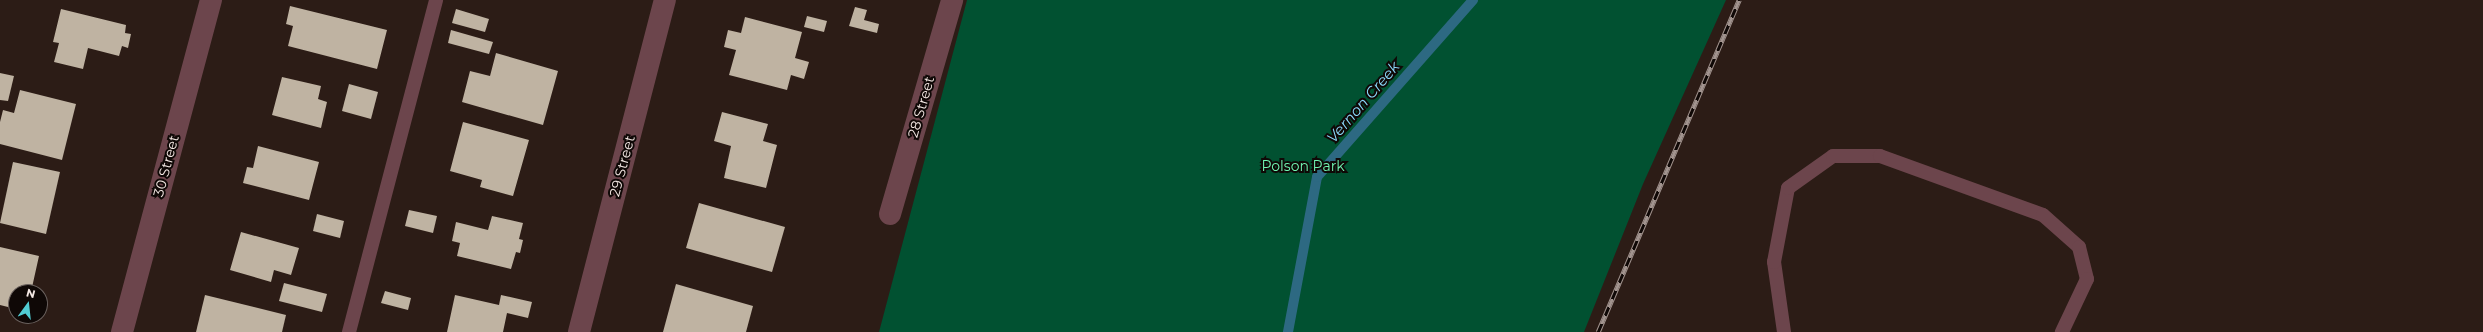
<!DOCTYPE html>
<html>
<head>
<meta charset="utf-8">
<style>
  body { margin:0 }
  #map { position:relative; width:2483px; height:332px; overflow:hidden; background:#2c1c16; font-family:Montserrat,sans-serif }
  div>[style] { position:absolute }
  .green>* { inset:0; background:#015131 }
  .stream>* { height:10px; margin:-5px; padding:0 5px; transform-origin:5px; border-radius:5px; background:#2d6982 }
  .building>* { inset:0; background:#bfb3a2 }
  .lane>* { height:14px; margin:-7px; padding:0 7px; transform-origin:7px; border-radius:7px; background:#6c454c }
  .street>* { height:22px; margin:-11px; padding:0 11px; transform-origin:11px; border-radius:11px; background:#6c454c }
  .rail>* { height:4.5px; margin-top:-2.25px; transform-origin:0; background:repeating-linear-gradient(90deg,#0f0806 0 9px,#a2948f 0 18px); box-sizing:border-box; border-block:1px solid #a2948f }
  span { translate:-50% -50%; white-space:nowrap; text-align:center; line-height:1.15; -webkit-text-stroke:4px #0f0806; paint-order:stroke }
  .street-label { font-size:14px; color:#f5e9e5 }
  .park-label { font-size:14px; color:#72f6b3 }
  .water-label { font-size:15px; color:#8cdafc; font-style:italic }
  .north { position:absolute; left:8px; top:284px; width:40px; height:40px; box-sizing:border-box; background:#0f0806; border:1px solid #6b625f; border-radius:50%; rotate:15deg; font-size:11px; font-weight:700; line-height:16px; text-align:center; color:#f5e9e5 }
  .north::after { content:''; display:block; margin:auto; width:14px; height:18px; background:#51ccd3; clip-path:polygon(50% 0,100% 100%,50% 72%,0 100%) }
</style>
</head>
<body>
<div id="map">
  <div class="green">
    <div style="clip-path:polygon(967px 0,1726px 0,1643px 184px,1584px 332px,879px 332px)"></div>
  </div>
  <div class="stream">
    <div style="left:1288px;top:332px;width:158px;rotate:-79.4deg"></div>
    <div style="left:1317px;top:177px;width:236px;rotate:-48.6deg"></div>
  </div>
  <div class="building">
    <div style="clip-path:polygon(290px 6px,387px 30px,377px 69px,288px 46px,293px 26px,286px 24px)"></div>
    <div style="clip-path:polygon(855px 7px,867px 10px,864px 20px,879px 24px,877px 33px,849px 26px)"></div>
    <div style="clip-path:polygon(61px 9px,126px 25px,125px 33px,131px 34px,128px 48px,122px 46px,119px 56px,88px 48px,83px 69px,54px 62px,59px 43px,53px 42px)"></div>
    <div style="clip-path:polygon(456px 9px,489px 19px,485px 32px,452px 23px)"></div>
    <div style="clip-path:polygon(807px 16px,827px 21px,824px 32px,804px 27px)"></div>
    <div style="clip-path:polygon(745px 17px,802px 32px,795px 58px,809px 62px,804px 79px,791px 75px,787px 90px,729px 75px,736px 50px,724px 47px,728px 30px,741px 33px)"></div>
    <div style="clip-path:polygon(451px 30px,493px 42px,489px 54px,448px 43px)"></div>
    <div style="clip-path:polygon(496px 53px,558px 71px,543px 125px,462px 102px,470px 71px,490px 76px)"></div>
    <div style="clip-path:polygon(0 73px,14px 76px,8px 101px,0 100px)"></div>
    <div style="clip-path:polygon(282px 77px,321px 86px,318px 99px,327px 102px,321px 128px,272px 115px)"></div>
    <div style="clip-path:polygon(349px 84px,378px 92px,371px 119px,342px 111px)"></div>
    <div style="clip-path:polygon(20px 90px,76px 104px,62px 160px,0 144px,0 122px,3px 110px,14px 113px)"></div>
    <div style="clip-path:polygon(722px 112px,768px 124px,763px 141px,777px 145px,766px 188px,724px 178px,731px 146px,714px 141px)"></div>
    <div style="clip-path:polygon(463px 122px,529px 140px,513px 196px,480px 187px,482px 180px,450px 171px)"></div>
    <div style="clip-path:polygon(258px 146px,319px 162px,309px 200px,243px 183px,247px 167px,253px 168px)"></div>
    <div style="clip-path:polygon(13px 162px,60px 172px,46px 234px,0 223px)"></div>
    <div style="clip-path:polygon(699px 203px,785px 227px,772px 272px,686px 248px)"></div>
    <div style="clip-path:polygon(409px 210px,437px 216px,433px 233px,405px 226px)"></div>
    <div style="clip-path:polygon(317px 214px,344px 221px,340px 238px,313px 231px)"></div>
    <div style="clip-path:polygon(492px 216px,523px 223px,519px 239px,523px 240px,520px 253px,516px 252px,511px 269px,457px 256px,460px 243px,452px 241px,456px 222px,488px 230px)"></div>
    <div style="clip-path:polygon(241px 232px,299px 248px,291px 275px,274px 270px,271px 282px,230px 270px)"></div>
    <div style="clip-path:polygon(0 247px,39px 256px,31px 292px,16px 292px,16px 309px,0 305px)"></div>
    <div style="clip-path:polygon(284px 283px,327px 294px,322px 312px,279px 301px)"></div>
    <div style="clip-path:polygon(676px 284px,753px 306px,746px 332px,663px 332px)"></div>
    <div style="clip-path:polygon(385px 291px,411px 298px,408px 310px,381px 303px)"></div>
    <div style="clip-path:polygon(205px 295px,286px 315px,282px 332px,196px 332px)"></div>
    <div style="clip-path:polygon(455px 295px,499px 305px,501px 295px,532px 302px,528px 318px,507px 313px,503px 332px,447px 332px)"></div>
  </div>
  <div class="lane">
    <div style="left:349px;top:332px;width:343px;rotate:-75.3deg"></div>
    <div style="left:1784px;top:332px;width:71px;rotate:-98.1deg"></div>
    <div style="left:1774px;top:262px;width:75px;rotate:-79.3deg"></div>
    <div style="left:1788px;top:188px;width:55px;rotate:-35.4deg"></div>
    <div style="left:1833px;top:156px;width:47px"></div>
    <div style="left:1880px;top:156px;width:173px;rotate:19.9deg"></div>
    <div style="left:2043px;top:215px;width:48px;rotate:41.6deg"></div>
    <div style="left:2079px;top:247px;width:33px;rotate:76deg"></div>
    <div style="left:2087px;top:279px;width:59px;rotate:115.3deg"></div>
  </div>
  <div class="street">
    <div style="left:890px;top:214px;width:223px;rotate:-73.8deg"></div>
    <div style="left:122px;top:332px;width:344px;rotate:-75deg"></div>
    <div style="left:579px;top:332px;width:343px;rotate:-75.5deg"></div>
  </div>
  <div class="rail">
    <div style="left:1598px;top:332px;width:361px;rotate:-67deg"></div>
  </div>
  <div class="street-label">
    <span style="left:921px;top:107px;rotate:-74deg">28 Street</span>
    <span style="left:166px;top:166px;rotate:-75deg">30 Street</span>
    <span style="left:622px;top:166px;rotate:-75deg">29 Street</span>
  </div>
  <div class="park-label">
    <span style="left:1303px;top:166px">Polson Park</span>
  </div>
  <div class="water-label">
    <span style="left:1363px;top:102px;rotate:-49deg">Vernon Creek</span>
  </div>
  <div class="north">N</div>
</div>
</body>
</html>
